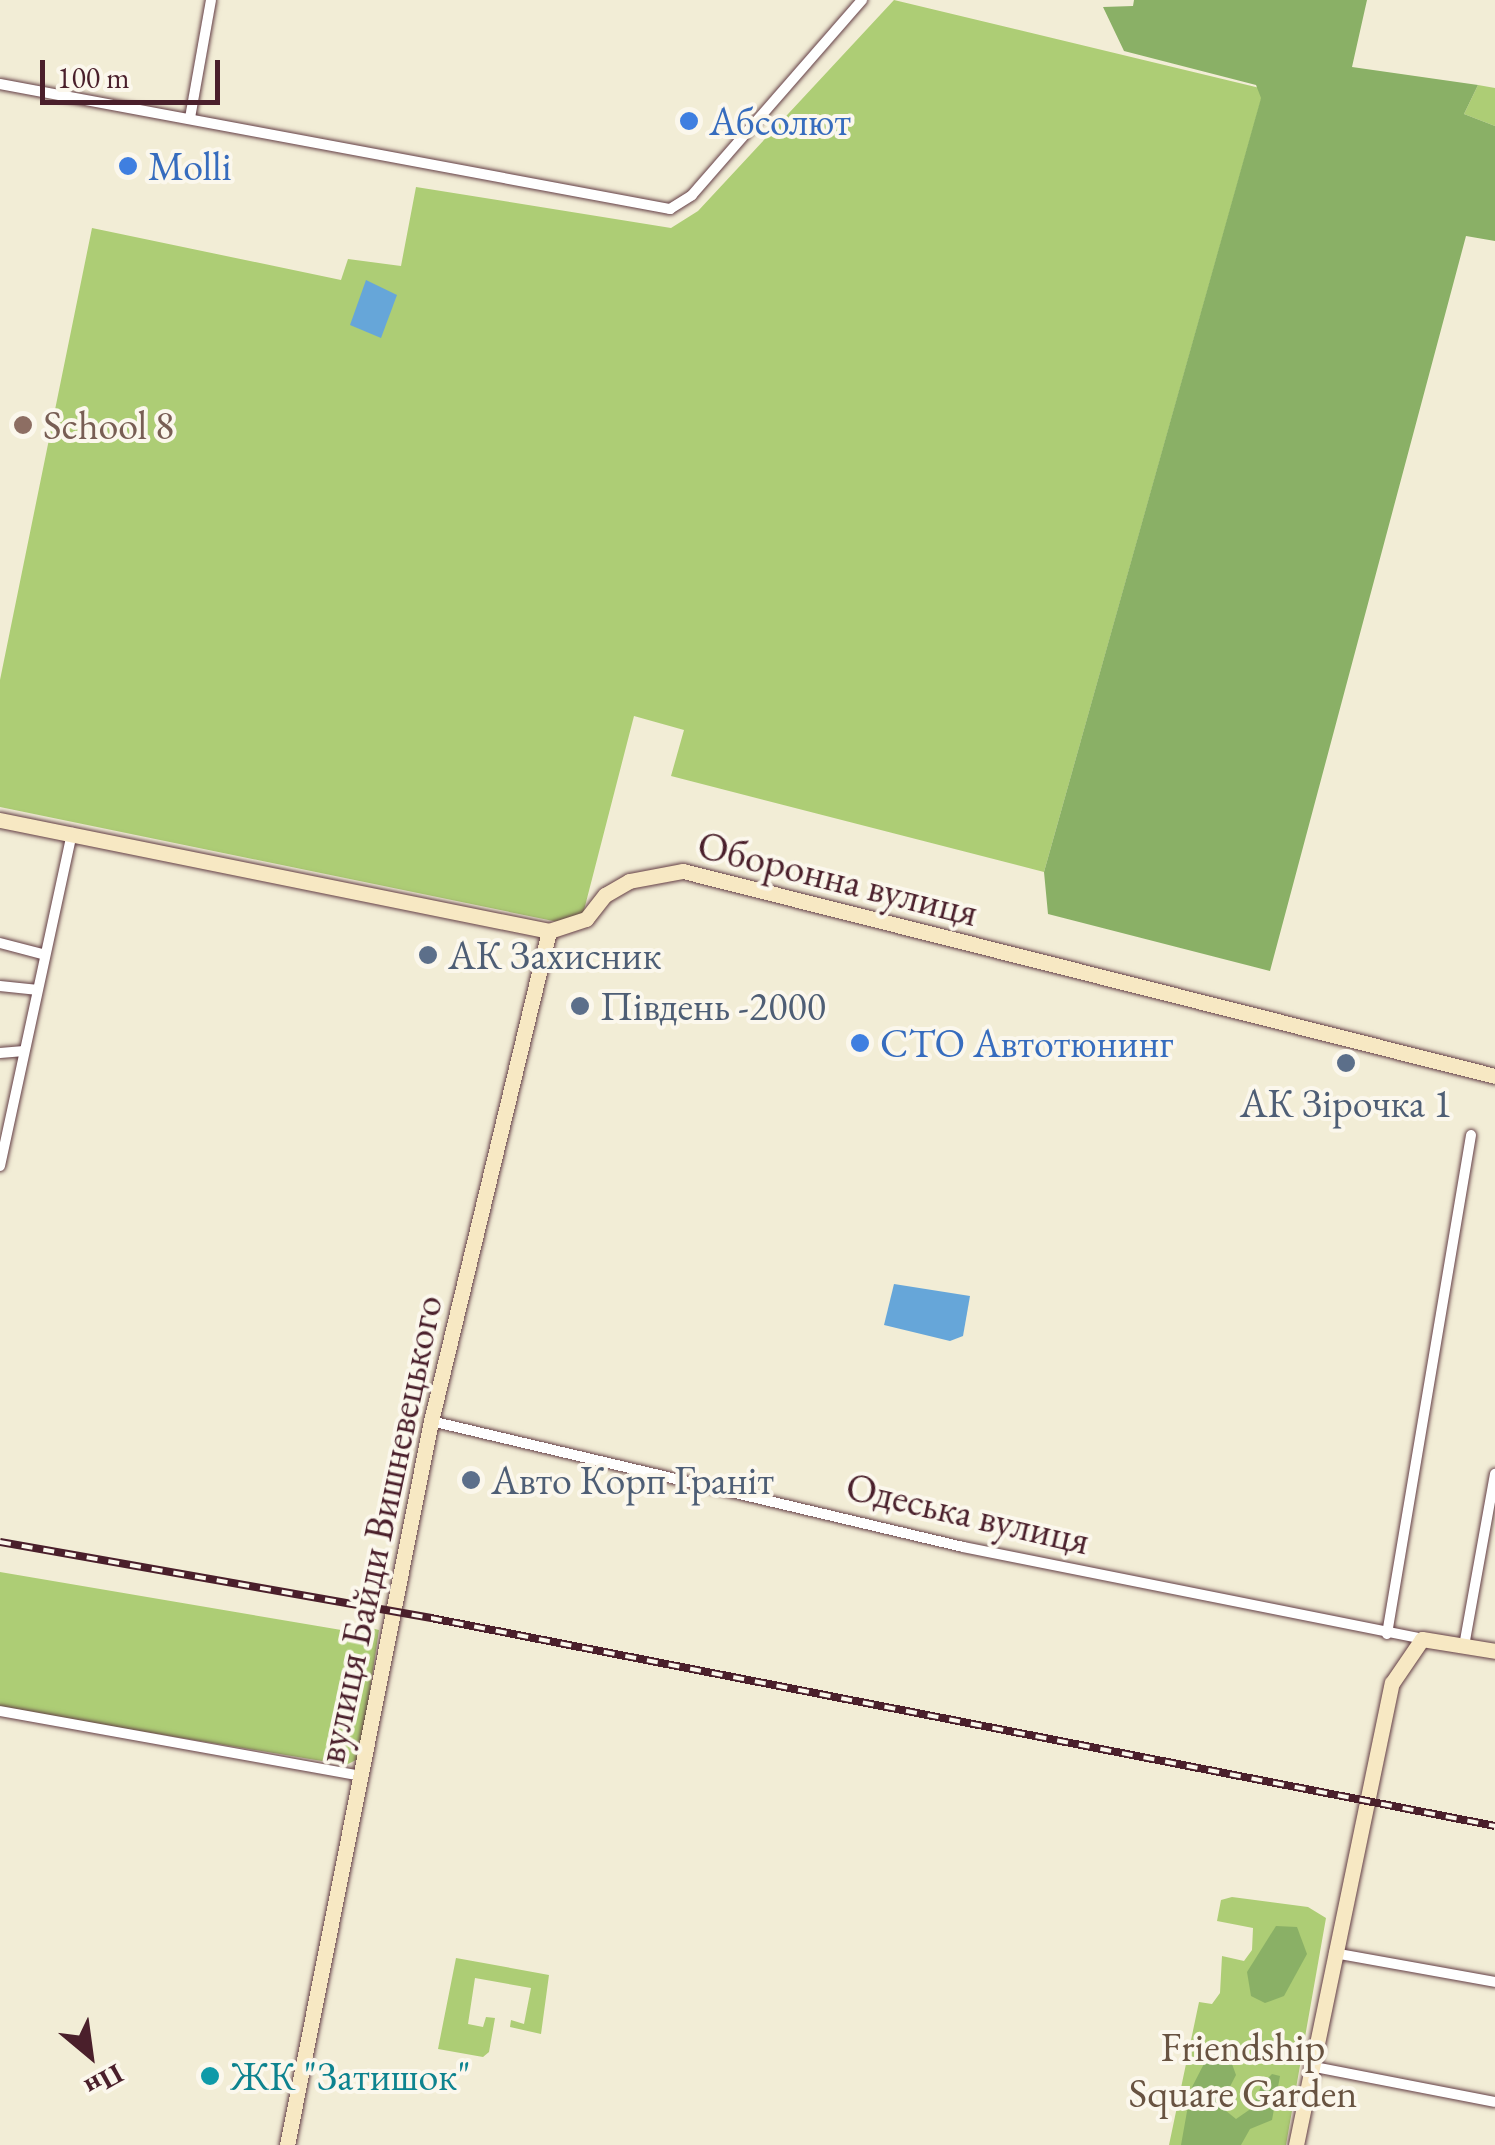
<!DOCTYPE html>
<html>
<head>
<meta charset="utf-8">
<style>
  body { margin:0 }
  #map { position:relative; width:1495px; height:2145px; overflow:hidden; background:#f2edd6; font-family:"EB Garamond",serif }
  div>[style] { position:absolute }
  .green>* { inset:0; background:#adcd75 }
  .forest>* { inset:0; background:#8ab066 }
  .water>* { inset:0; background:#66a6d9 }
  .roads { filter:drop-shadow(0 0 2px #633e45) drop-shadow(0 0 2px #633e45) }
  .street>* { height:10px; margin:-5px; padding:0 5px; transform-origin:5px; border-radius:5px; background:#fff }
  .secondary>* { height:15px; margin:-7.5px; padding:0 7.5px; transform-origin:7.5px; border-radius:7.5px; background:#f7e8c3 }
  .rail>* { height:8px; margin-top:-4px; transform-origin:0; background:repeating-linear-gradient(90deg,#fbf7ec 0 11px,#4a1f2b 0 22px); box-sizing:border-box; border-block:2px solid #4a1f2b }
  .dots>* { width:28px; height:28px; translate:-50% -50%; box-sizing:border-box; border:5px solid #fbf7ec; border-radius:50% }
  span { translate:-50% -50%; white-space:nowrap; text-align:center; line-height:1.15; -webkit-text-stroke:8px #fbf7ec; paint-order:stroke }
  .shop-label { font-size:40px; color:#366cbe }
  .left { translate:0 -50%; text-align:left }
  .education-label { font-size:40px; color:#785e54 }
  .street-label { font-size:40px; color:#4a1f2b }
  .service-label { font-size:40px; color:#4e5e75 }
  .park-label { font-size:40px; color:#685341 }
  .culture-label { font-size:40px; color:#0d838f }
  .north { position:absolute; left:40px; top:2005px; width:100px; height:100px; -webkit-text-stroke:8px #fbf7ec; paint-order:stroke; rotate:151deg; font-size:28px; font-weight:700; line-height:40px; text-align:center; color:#4a1f2b }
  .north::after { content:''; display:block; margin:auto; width:35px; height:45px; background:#4a1f2b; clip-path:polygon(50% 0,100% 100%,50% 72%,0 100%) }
  .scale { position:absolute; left:40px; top:60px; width:180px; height:45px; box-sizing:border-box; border:5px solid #4a1f2b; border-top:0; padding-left:12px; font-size:30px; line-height:35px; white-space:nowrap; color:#4a1f2b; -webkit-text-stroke:8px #fbf7ec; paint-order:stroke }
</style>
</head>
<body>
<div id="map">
  <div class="green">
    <div style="clip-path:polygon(894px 0,1264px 89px,1044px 872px,671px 776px,684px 730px,634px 716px,583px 914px,563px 923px,0 807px,0 680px,92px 228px,341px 280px,348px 259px,401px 266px,416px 187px,671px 228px,698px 211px)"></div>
    <div style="clip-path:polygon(1478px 85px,1495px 88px,1495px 126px,1464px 114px)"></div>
    <div style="clip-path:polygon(0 1572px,365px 1634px,367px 1627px,379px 1630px,360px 1758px,346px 1765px,0 1708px)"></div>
    <div style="clip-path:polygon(1232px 1897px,1308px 1907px,1326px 1918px,1286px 2145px,1169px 2145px,1199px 2002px,1212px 2004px,1220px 1993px,1222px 1956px,1244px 1961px,1252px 1950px,1253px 1928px,1217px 1921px,1221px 1900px)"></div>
    <div style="clip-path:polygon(456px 1958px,549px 1975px,541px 2034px,510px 2027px,511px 2020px,524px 2024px,531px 1988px,475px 1978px,468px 2024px,483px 2027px,486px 2017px,495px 2018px,489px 2052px,483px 2057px,438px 2049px)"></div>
  </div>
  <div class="forest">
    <div style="clip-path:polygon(1134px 0,1367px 0,1352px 67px,1478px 85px,1464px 114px,1495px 126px,1495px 241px,1466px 236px,1270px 971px,1048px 914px,1044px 872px,1261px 98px,1256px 85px,1124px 51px,1103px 7px,1133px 6px)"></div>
    <div style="clip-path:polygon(1276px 1926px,1297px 1927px,1307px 1954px,1284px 1996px,1265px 2003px,1251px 1996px,1247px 1972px)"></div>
    <div style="clip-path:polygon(1208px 2056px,1232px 2064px,1236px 2075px,1220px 2106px,1236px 2119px,1252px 2108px,1262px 2084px,1272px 2074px,1280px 2076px,1272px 2120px,1250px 2129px,1241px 2145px,1181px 2145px,1191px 2089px)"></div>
  </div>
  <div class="water">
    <div style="clip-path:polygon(366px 280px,397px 295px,381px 338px,350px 325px)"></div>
    <div style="clip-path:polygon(894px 1284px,970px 1296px,963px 1336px,950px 1341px,884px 1325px)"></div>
  </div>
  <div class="roads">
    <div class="street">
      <div style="left:0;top:84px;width:682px;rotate:10.57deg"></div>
      <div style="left:670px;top:209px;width:26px;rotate:-32deg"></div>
      <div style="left:692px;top:195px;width:259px;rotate:-48.9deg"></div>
      <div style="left:190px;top:118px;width:120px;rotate:-79.9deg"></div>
      <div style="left:0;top:943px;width:43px;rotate:14.7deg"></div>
      <div style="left:0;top:986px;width:36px;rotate:6deg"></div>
      <div style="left:0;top:1053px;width:24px;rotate:-5deg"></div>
      <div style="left:0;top:1166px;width:341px;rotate:-77.8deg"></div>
      <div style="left:431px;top:1421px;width:547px;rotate:13.32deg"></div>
      <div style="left:963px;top:1547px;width:468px;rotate:11.3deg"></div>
      <div style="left:1387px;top:1634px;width:506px;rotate:-80.44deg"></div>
      <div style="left:1464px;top:1646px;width:175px;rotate:-79.8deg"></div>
      <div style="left:0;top:1711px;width:366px;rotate:10.2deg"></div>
      <div style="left:1334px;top:1953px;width:164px;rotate:10.2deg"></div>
      <div style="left:1310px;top:2066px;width:188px;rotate:11deg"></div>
    </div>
    <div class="secondary">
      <div style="left:0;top:820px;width:560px;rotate:11.43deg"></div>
      <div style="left:549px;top:931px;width:39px;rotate:-18deg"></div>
      <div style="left:586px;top:919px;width:31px;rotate:-52deg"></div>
      <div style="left:605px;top:895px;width:28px;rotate:-30deg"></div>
      <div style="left:629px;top:881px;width:55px;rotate:-10.5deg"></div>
      <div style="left:683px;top:871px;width:837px;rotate:14.17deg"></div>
      <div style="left:287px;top:2145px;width:738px;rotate:-78.75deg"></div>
      <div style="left:431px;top:1421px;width:504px;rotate:-76.46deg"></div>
      <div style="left:1296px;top:2145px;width:472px;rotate:-78.3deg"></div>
      <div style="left:1392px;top:1683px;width:53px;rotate:-55.7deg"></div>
      <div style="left:1422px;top:1639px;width:74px;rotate:9.3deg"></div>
    </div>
  </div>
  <div class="rail">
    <div style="left:0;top:1542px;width:438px;rotate:10deg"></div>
    <div style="left:431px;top:1618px;width:1084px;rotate:11.06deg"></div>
  </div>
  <div class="dots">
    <div style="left:689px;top:121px;background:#3f7fe0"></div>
    <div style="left:128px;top:166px;background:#3f7fe0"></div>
    <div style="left:23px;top:425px;background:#8d6e63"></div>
    <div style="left:428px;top:955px;background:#5c6f8a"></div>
    <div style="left:580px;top:1006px;background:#5c6f8a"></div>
    <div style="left:860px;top:1043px;background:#3f7fe0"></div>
    <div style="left:1346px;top:1063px;background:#5c6f8a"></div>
    <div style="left:471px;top:1480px;background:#5c6f8a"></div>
    <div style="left:210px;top:2076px;background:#0f9aa8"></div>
  </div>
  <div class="shop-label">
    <span class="left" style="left:709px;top:121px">Абсолют</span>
    <span class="left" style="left:148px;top:166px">Molli</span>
    <span class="left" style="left:880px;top:1043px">СТО Автотюнинг</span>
  </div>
  <div class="education-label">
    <span class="left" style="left:43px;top:425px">School 8</span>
  </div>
  <div class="street-label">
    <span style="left:838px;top:878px;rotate:14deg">Оборонна вулиця</span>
    <span style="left:968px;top:1513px;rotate:13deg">Одеська вулиця</span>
    <span style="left:379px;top:1529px;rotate:-78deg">вулиця Байди Вишневецького</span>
  </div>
  <div class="service-label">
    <span class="left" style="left:448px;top:955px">АК Захисник</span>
    <span class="left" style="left:600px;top:1006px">Південь -2000</span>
    <span style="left:1346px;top:1103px">АК Зірочка 1</span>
    <span class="left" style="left:491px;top:1480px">Авто Корп Граніт</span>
  </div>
  <div class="park-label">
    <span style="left:1243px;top:2070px">Friendship<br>Square Garden</span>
  </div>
  <div class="culture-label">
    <span class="left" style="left:230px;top:2076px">ЖК "Затишок"</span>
  </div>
  <div class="north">Пн</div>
  <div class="scale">100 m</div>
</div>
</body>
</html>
